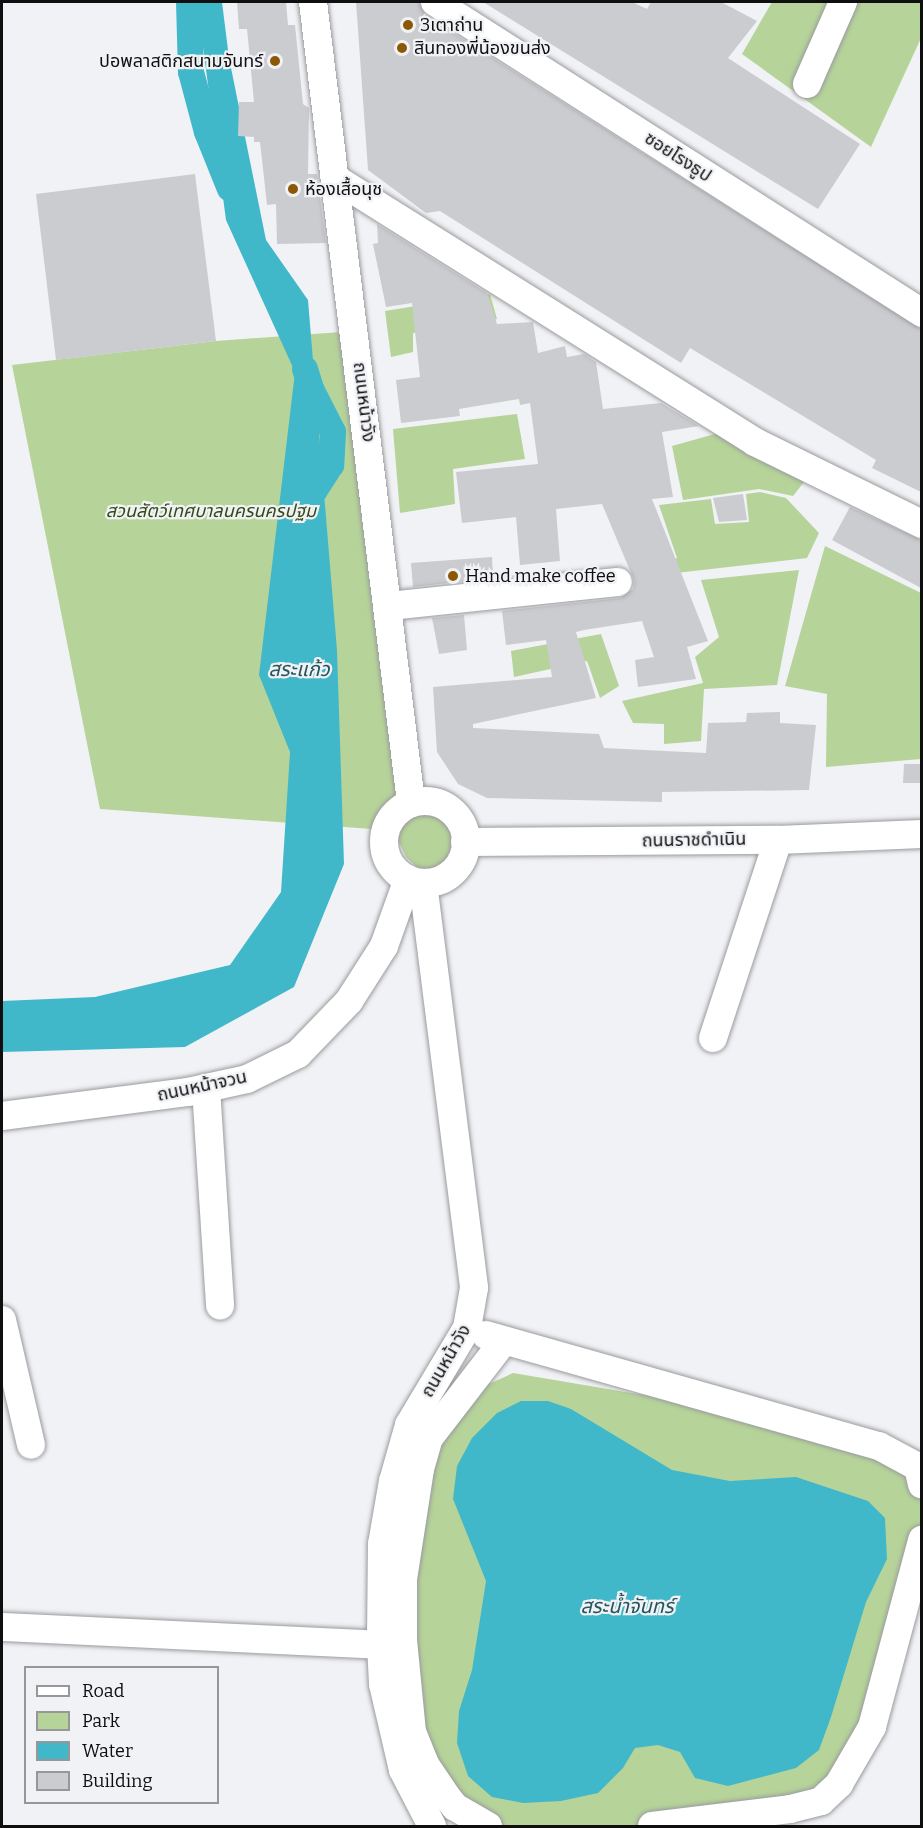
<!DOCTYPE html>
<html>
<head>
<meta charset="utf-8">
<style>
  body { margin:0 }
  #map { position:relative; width:923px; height:1828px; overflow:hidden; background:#f1f2f5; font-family:Bitter,"Noto Sans Thai",serif }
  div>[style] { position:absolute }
  .green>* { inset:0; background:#b6d499 }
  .water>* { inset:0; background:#41b8c9 }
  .canal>* { height:26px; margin:-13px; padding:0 13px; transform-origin:13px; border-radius:13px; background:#41b8c9 }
  .building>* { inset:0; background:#cbccd0 }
  .roads { filter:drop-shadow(0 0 2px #9a9b9e) drop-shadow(0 0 2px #9a9b9e) }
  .street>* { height:28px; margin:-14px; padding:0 14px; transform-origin:14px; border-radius:14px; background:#fff }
  .street>.ring { margin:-14px; padding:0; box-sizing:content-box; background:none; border:28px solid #fff; border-radius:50% }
  .dots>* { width:16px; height:16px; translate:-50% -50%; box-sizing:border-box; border:3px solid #f1f2f5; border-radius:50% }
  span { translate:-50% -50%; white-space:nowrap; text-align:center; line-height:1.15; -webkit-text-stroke:4.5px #f1f2f5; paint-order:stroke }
  .poi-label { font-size:18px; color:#0f0f10 }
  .left { translate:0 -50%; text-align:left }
  .right { translate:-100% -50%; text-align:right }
  .street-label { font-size:18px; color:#0f0f10 }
  .park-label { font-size:18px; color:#344b17; font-style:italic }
  .water-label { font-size:20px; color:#25575e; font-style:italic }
  .frame { position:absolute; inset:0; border:3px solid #0f0f10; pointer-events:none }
  .legend { position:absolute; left:24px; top:1666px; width:195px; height:138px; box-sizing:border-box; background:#f1f2f5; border:2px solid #979799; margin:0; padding:8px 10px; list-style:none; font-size:18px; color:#0f0f10 }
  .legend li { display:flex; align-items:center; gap:12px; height:30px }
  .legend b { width:30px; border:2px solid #979799 }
</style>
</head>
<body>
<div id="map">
  <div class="green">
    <div style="clip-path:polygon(772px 2px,921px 2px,921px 38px,871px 147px,742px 54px)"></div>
    <div style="clip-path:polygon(490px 294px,497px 319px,413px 333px,413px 352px,391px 357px,385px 311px)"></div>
    <div style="clip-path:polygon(355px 331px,419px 812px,438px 812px,450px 826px,453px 843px,446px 860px,433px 868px,418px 868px,406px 857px,398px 840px,400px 834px,385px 830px,100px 809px,12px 365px,216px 341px)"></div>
    <div style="clip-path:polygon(517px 414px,525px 459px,453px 469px,455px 504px,400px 513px,393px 429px)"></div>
    <div style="clip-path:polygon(722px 432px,808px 477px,793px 496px,759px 489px,683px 500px,672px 446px)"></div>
    <div style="clip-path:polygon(760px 492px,786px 498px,819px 533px,807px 558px,667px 574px,664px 565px,677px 558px,659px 505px,711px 499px,715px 524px,749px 522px,746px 494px)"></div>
    <div style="clip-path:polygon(825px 546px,921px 593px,921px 759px,826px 767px,827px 694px,785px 686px)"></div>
    <div style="clip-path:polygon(799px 570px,777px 685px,704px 689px,701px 741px,664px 744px,664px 724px,633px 723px,622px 701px,703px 683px,695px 657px,719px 637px,701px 580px)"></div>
    <div style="clip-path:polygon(601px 634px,619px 686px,600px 698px,587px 661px,514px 677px,511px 651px)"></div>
    <div style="clip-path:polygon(513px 1373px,762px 1415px,898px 1458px,922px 1498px,921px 1530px,870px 1726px,837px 1783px,789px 1807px,633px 1826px,494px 1826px,428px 1769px,406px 1579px,449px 1414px,489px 1384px)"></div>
  </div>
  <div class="water">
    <div style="clip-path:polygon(197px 2px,222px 2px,229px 58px,266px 240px,308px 300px,337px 650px,344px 864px,294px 987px,185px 1047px,2px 1052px,2px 1001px,95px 997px,230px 965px,281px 892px,290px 752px,259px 675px,295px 372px,226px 220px)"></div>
    <div style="clip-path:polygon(521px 1401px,548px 1401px,571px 1409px,672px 1470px,730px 1481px,796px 1477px,868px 1501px,885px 1518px,887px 1559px,866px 1602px,831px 1717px,819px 1750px,796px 1768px,728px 1786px,695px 1778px,680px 1752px,658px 1745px,635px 1748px,623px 1768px,598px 1793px,561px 1801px,523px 1803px,492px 1797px,468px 1776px,457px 1743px,459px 1711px,472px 1670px,486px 1581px,453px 1499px,457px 1466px,472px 1438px,497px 1413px)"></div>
  </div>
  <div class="canal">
    <div style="left:189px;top:2px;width:70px;rotate:88.4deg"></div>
    <div style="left:191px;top:72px;width:62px;rotate:75.1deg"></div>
    <div style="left:207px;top:132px;width:61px;rotate:68deg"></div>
    <div style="left:305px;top:369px;width:21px;rotate:73deg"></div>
    <div style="left:311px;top:389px;width:48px;rotate:62.9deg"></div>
    <div style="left:333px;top:432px;width:33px;rotate:93deg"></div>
    <div style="left:331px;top:465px;width:46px;rotate:122.7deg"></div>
  </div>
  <div class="building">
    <div style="clip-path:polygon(237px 2px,286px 2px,288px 25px,295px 25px,303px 104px,309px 108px,308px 174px,317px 174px,326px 243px,277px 244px,276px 204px,267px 205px,260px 142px,254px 142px,254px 137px,238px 136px,239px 102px,254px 102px,247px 29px,239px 29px)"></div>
    <div style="clip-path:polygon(356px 2px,419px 2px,426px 16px,921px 329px,921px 492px,872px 468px,876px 460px,690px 348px,681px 363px,440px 211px,426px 213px,368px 170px)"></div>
    <div style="clip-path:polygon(483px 2px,632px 2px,647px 9px,651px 2px,721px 2px,757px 21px,728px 58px,860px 144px,818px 209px)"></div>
    <div style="clip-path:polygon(195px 174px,216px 341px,56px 360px,36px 194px)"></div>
    <div style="clip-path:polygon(377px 224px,487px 293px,497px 324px,533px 322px,538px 353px,565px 346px,567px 357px,584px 354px,596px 362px,603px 409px,661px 403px,699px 426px,662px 432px,673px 497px,652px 499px,708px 641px,687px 647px,696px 679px,638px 687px,635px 660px,654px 657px,642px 621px,584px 630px,576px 632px,596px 698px,473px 724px,473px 728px,599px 734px,604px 748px,706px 753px,708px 723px,746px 722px,747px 713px,780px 712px,780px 723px,816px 725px,809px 790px,662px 792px,662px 802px,487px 798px,458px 784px,437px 752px,433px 687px,552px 677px,546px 640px,506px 645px,502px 611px,620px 598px,633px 589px,634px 580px,602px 504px,556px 509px,560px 561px,520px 565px,516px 517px,462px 523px,456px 472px,538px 464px,530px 403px,520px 405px,519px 399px,459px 409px,460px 416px,401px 423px,396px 380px,420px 377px,412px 303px,386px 307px,373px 244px,378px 243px)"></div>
    <div style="clip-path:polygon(743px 494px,747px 520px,719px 522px,713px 498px)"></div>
    <div style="clip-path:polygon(850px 507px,921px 540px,921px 588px,832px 540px)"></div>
    <div style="clip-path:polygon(492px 557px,493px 578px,413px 587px,411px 563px)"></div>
    <div style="clip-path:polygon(464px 615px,467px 650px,439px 654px,432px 618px)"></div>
    <div style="clip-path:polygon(904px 764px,921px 764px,921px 783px,903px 783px)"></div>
  </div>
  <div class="roads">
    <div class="street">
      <div style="left:313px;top:2px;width:807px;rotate:83.02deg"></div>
      <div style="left:435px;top:2px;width:578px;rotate:32.56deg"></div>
      <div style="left:807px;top:84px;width:90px;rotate:-66.3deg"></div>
      <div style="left:336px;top:179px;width:495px;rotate:32.1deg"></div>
      <div style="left:755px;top:442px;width:186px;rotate:26.2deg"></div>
      <div style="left:389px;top:606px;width:230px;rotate:-6deg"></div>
      <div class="ring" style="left:384px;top:801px;width:54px;height:54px"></div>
      <div style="left:465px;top:842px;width:313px;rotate:-0.4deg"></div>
      <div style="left:778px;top:840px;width:144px;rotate:-2.4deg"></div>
      <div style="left:423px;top:883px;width:408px;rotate:82.8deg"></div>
      <div style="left:474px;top:1288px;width:41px;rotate:99.9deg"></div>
      <div style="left:467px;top:1328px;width:113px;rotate:120.9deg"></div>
      <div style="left:409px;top:1425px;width:58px;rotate:105.9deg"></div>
      <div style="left:393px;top:1481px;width:64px;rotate:99.9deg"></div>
      <div style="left:382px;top:1544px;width:101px;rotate:90.6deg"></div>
      <div style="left:381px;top:1645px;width:39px;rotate:87deg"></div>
      <div style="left:383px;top:1684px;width:88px;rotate:76.9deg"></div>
      <div style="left:403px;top:1770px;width:63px;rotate:62.6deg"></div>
      <div style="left:713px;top:1038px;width:208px;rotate:-71.8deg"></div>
      <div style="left:206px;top:1088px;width:218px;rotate:86.3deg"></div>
      <div style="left:2px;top:1116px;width:188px;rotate:-7.4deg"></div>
      <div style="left:188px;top:1092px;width:60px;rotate:-12.4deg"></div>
      <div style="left:247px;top:1079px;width:57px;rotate:-26.1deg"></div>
      <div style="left:298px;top:1054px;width:74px;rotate:-46.1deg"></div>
      <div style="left:349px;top:1001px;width:65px;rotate:-57.5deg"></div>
      <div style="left:384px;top:946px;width:71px;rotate:-70.3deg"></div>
      <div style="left:2px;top:1320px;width:128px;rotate:76.9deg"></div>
      <div style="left:486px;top:1335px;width:408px;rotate:15.8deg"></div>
      <div style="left:879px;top:1446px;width:44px;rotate:28.3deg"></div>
      <div style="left:918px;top:1467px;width:18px;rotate:77deg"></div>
      <div style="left:2px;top:1627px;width:379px;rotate:2.7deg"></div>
      <div style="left:488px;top:1826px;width:38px;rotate:-150deg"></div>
      <div style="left:455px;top:1807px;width:13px;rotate:-129deg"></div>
      <div style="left:447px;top:1797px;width:40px;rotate:-124deg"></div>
      <div style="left:425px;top:1764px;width:35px;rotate:-112deg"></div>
      <div style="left:412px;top:1732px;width:91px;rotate:-95.6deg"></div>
      <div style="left:403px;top:1641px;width:62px;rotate:-90deg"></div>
      <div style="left:403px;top:1579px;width:111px;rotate:-81.2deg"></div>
      <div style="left:420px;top:1469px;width:32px;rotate:-74deg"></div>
      <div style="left:429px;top:1438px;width:121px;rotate:-52.4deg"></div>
      <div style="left:652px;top:1826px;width:139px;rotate:-7deg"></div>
      <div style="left:790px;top:1809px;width:32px;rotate:-14deg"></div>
      <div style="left:821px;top:1801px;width:25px;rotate:-43deg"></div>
      <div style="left:839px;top:1784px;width:66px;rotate:-59.9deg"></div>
      <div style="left:872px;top:1727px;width:194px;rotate:-75deg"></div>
    </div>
  </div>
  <div class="dots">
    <div style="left:408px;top:25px;background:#8c5805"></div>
    <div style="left:402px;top:48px;background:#8c5805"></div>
    <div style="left:275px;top:61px;background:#8c5805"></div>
    <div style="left:293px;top:189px;background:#8c5805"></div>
    <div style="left:453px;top:576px;background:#8c5805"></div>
  </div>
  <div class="poi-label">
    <span class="left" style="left:420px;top:25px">3เตาถ่าน</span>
    <span class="left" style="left:414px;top:48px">สินทองพี่น้องขนส่ง</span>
    <span class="right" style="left:263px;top:61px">ปอพลาสติกสนามจันทร์</span>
    <span class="left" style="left:305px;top:189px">ห้องเสื้อนุช</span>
    <span class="left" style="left:465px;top:576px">Hand make coffee</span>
  </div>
  <div class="street-label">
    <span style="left:678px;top:157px;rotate:33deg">ซอยโรงธูป</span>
    <span style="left:364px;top:402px;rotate:83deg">ถนนหน้าวัง</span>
    <span style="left:694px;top:840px;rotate:-1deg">ถนนราชดำเนิน</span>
    <span style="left:202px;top:1086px;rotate:-12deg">ถนนหน้าจวน</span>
    <span style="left:446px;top:1361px;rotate:-60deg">ถนนหน้าวัง</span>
  </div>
  <div class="park-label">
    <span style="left:211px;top:511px">สวนสัตว์เทศบาลนครนครปฐม</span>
  </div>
  <div class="water-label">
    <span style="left:299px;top:669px">สระแก้ว</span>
    <span style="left:627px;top:1606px">สระน้ำจันทร์</span>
  </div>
  <div class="frame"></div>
  <ul class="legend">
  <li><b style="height:8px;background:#fff"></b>Road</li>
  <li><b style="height:16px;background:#b6d499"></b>Park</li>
  <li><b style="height:16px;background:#41b8c9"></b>Water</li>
  <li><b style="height:16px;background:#cbccd0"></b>Building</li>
  </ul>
</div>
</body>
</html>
